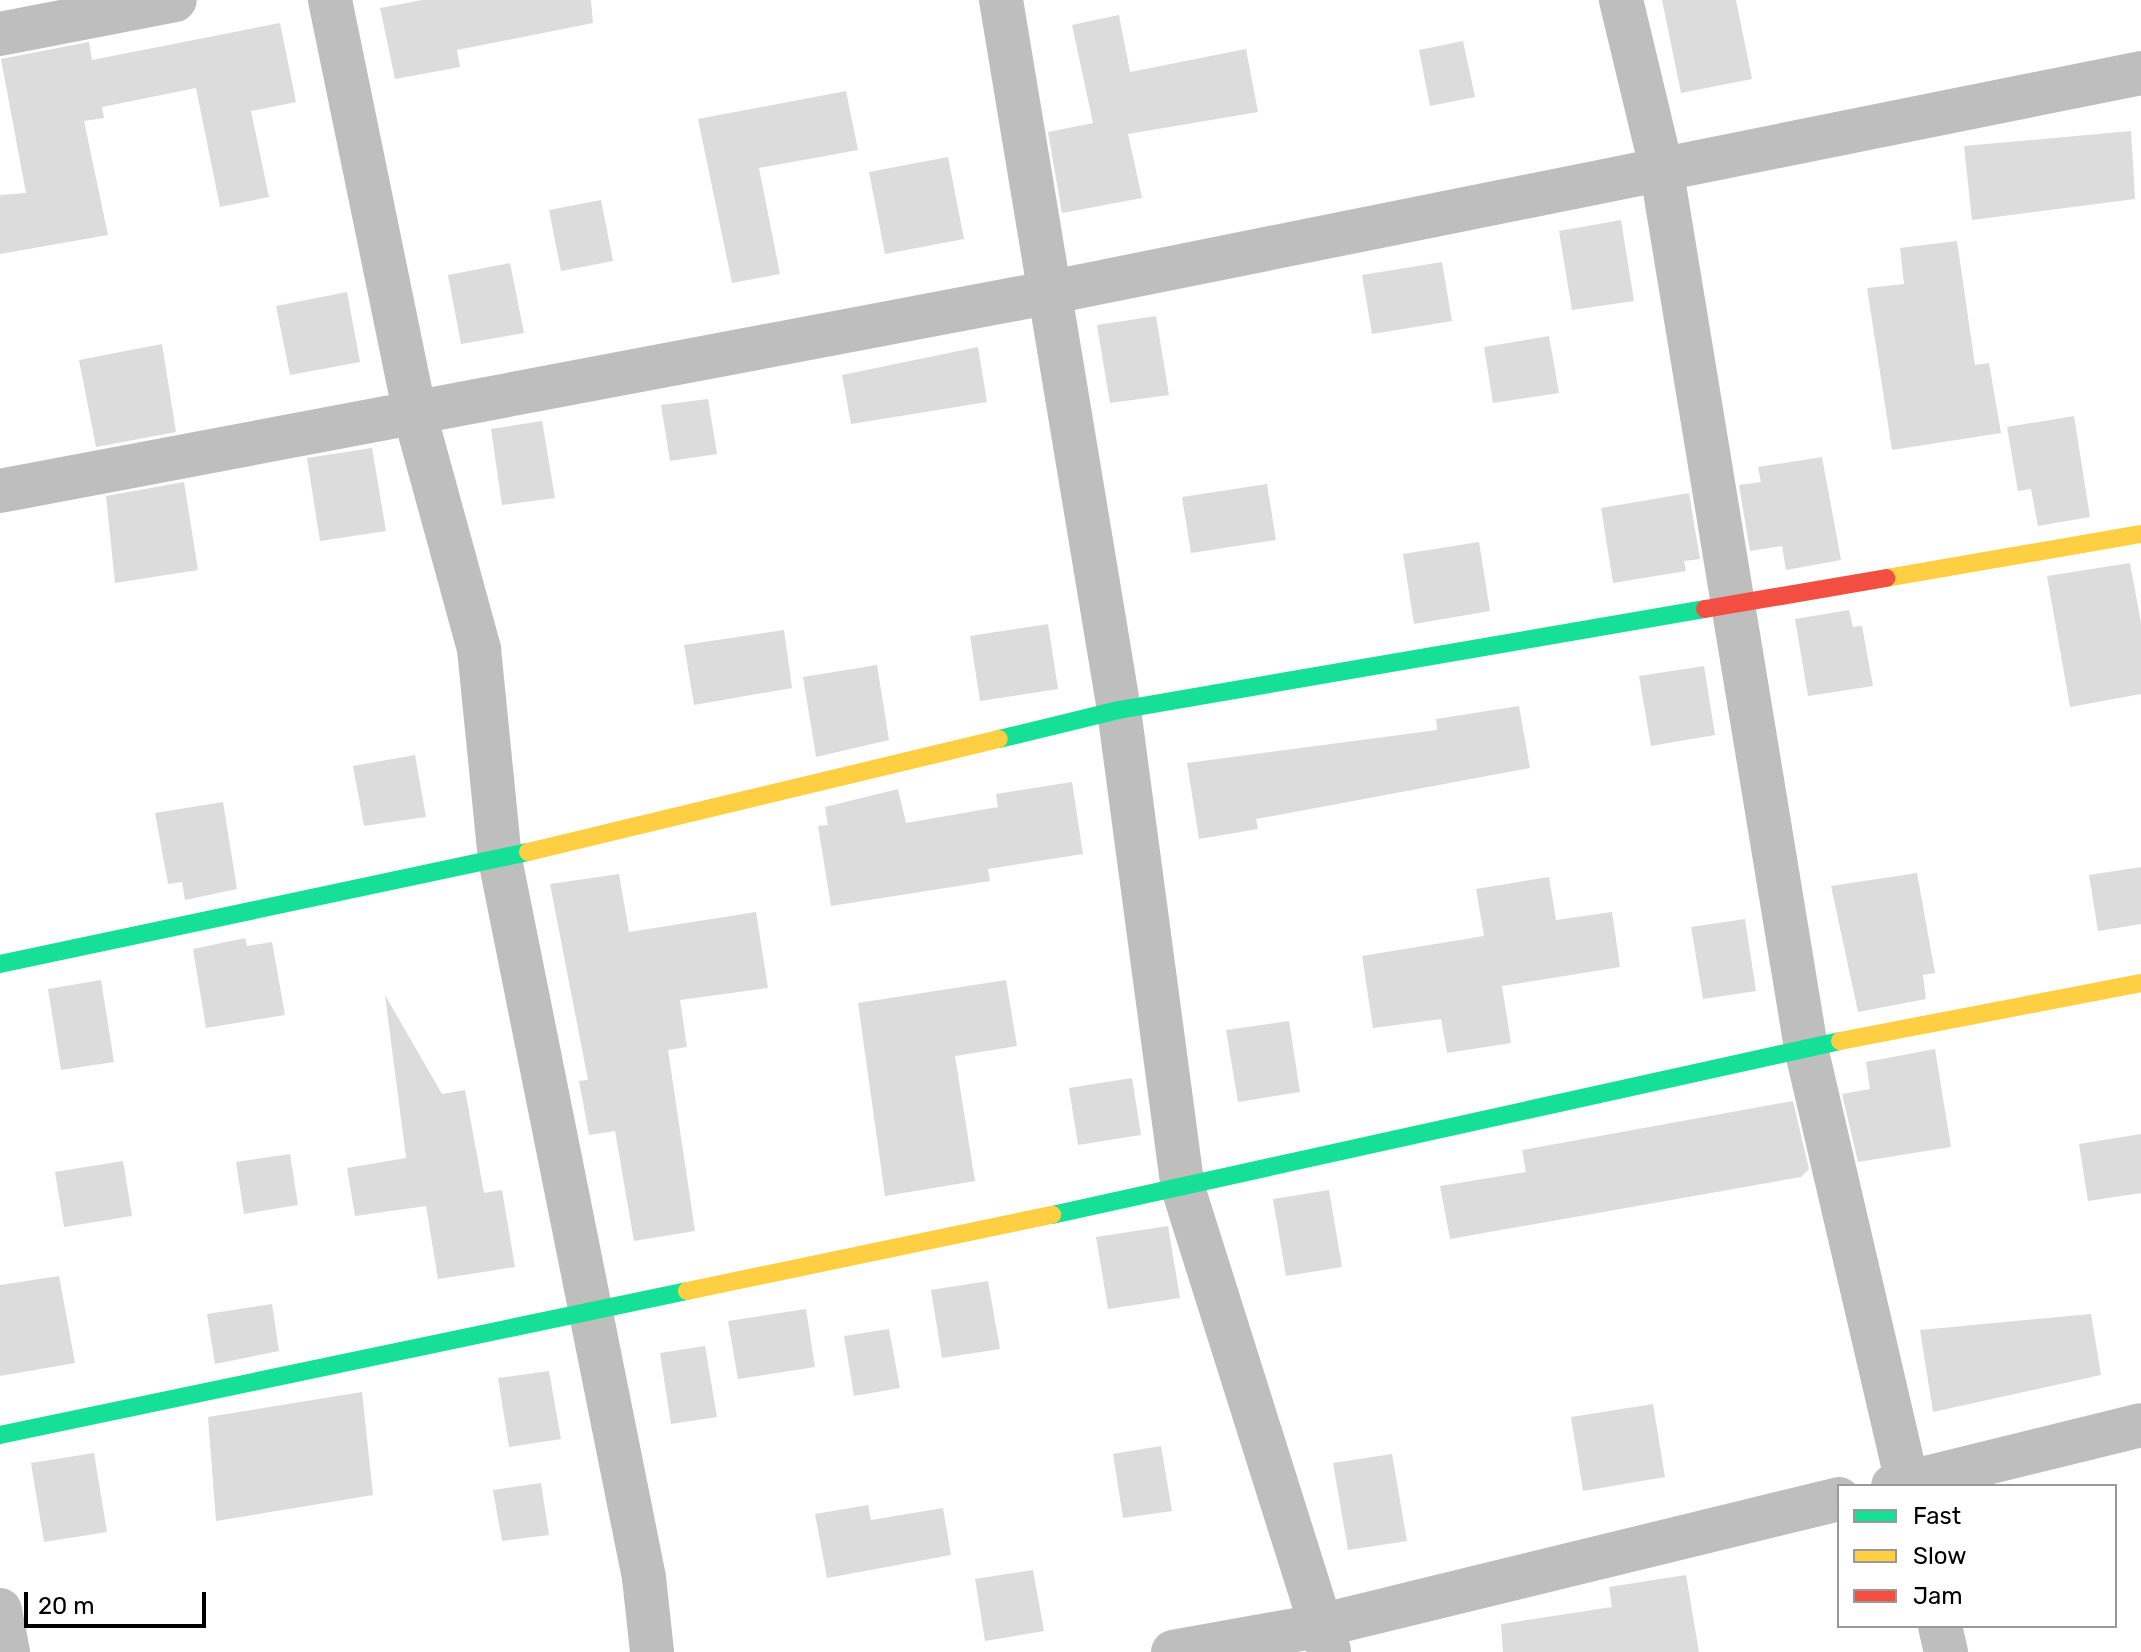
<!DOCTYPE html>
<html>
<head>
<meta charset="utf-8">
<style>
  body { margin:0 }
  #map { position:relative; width:2141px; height:1652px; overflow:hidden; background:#fff; font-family:Rubik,sans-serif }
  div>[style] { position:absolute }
  .building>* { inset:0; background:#dcdcdc }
  .street>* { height:44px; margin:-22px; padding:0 22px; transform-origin:22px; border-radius:22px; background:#bebebe }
  .fast>* { height:18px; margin:-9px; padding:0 9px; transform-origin:9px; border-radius:9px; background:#16e098 }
  .slow>* { height:18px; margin:-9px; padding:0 9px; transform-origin:9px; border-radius:9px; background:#ffcf43 }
  .jam>* { height:18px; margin:-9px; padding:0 9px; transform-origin:9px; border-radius:9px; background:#f24e42 }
  span { translate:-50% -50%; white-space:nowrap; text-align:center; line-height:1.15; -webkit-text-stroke:7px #fff; paint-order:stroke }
  .legend { position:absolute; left:1837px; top:1484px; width:280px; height:144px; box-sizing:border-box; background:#fff; border:2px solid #999; margin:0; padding:10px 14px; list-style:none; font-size:24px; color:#000 }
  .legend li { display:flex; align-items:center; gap:16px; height:40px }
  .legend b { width:40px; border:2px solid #999 }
  .scale { position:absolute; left:24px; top:1592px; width:182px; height:36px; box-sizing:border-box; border:4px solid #000; border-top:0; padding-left:10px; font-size:24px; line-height:28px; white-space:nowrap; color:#000; -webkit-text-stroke:6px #fff; paint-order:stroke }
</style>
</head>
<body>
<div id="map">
  <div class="building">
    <div style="clip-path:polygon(422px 0,591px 0,593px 23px,457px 50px,460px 67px,395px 79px,380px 8px)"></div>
    <div style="clip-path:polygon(1662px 0,1736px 0,1752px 79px,1681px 93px)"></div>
    <div style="clip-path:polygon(1119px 15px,1130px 72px,1246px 49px,1258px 112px,1128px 134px,1142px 198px,1062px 213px,1048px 132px,1093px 123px,1072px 25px)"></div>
    <div style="clip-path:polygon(280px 23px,296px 102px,251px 111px,269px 197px,220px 207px,196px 88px,102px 107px,104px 118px,84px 121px,108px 235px,0 254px,0 195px,26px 193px,1px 59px,89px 42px,92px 60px)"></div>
    <div style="clip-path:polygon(1463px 41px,1475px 97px,1430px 106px,1419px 50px)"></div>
    <div style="clip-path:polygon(846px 91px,858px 150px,759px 168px,780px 274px,732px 283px,698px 119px)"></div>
    <div style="clip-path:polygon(2131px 131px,2135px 199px,1972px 220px,1964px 146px)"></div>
    <div style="clip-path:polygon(948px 157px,964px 239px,885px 254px,869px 172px)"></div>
    <div style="clip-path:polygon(601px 200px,613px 261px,561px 271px,549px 210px)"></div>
    <div style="clip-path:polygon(1621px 220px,1634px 301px,1572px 310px,1559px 231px)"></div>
    <div style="clip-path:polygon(1957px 241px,1975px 365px,1989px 363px,2001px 433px,1892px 450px,1867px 288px,1904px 284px,1900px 248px)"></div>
    <div style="clip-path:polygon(1442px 262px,1452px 321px,1372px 334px,1362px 275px)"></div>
    <div style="clip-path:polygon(510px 263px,524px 333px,461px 344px,448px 275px)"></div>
    <div style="clip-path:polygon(347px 292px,360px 362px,290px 375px,276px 306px)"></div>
    <div style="clip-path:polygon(1156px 316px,1169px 395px,1110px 403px,1097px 325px)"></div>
    <div style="clip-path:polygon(1549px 336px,1559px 393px,1493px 403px,1484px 347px)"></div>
    <div style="clip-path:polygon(162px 344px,176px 432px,96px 447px,79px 360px)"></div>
    <div style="clip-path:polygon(978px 347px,987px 402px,851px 424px,842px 375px)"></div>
    <div style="clip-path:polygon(708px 399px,717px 454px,670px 461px,661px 405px)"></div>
    <div style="clip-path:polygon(2074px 416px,2090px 517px,2038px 526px,2031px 489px,2018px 491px,2007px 427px)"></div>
    <div style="clip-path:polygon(542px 421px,555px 498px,502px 505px,491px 429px)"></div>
    <div style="clip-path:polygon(372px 448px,386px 531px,320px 541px,307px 458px)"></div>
    <div style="clip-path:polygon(1822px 457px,1841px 560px,1786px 570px,1782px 546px,1750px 551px,1739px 485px,1761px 482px,1758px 467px)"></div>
    <div style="clip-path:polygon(184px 482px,198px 570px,115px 583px,106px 496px)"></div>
    <div style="clip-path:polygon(1267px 484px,1276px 540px,1191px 553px,1182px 497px)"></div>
    <div style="clip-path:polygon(1689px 493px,1700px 559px,1684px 561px,1686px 571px,1613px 583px,1601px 508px)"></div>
    <div style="clip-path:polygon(1479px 542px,1490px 611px,1414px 624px,1403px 554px)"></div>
    <div style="clip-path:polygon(2130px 563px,2141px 623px,2141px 694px,2070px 707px,2047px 576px)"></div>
    <div style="clip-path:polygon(1849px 610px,1853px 627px,1862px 626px,1873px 686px,1808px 696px,1795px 619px)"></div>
    <div style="clip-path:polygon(1048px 624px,1058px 689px,980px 701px,970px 636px)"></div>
    <div style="clip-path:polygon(784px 630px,792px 688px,694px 705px,684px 645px)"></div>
    <div style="clip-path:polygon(877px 665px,889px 740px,816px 757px,803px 677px)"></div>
    <div style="clip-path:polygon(1704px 666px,1715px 735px,1651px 746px,1639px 676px)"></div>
    <div style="clip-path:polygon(1519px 706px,1530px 768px,1256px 819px,1258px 829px,1199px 839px,1187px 763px,1437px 730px,1436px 719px)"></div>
    <div style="clip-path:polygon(415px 755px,426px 817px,364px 826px,353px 766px)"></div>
    <div style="clip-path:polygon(1072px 782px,1083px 854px,988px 869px,990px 881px,831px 906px,818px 826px,828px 825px,825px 807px,898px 789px,906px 823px,998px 807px,996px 794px)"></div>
    <div style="clip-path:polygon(223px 802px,237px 889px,185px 900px,182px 882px,168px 884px,155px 813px)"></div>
    <div style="clip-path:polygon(2141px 867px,2141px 924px,2098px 931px,2089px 875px)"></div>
    <div style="clip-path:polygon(1917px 873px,1935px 973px,1923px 975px,1926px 999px,1858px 1012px,1831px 886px)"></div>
    <div style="clip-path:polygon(619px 874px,629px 932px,756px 912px,768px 988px,680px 1000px,687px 1047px,668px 1050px,695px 1231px,634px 1241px,615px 1131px,589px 1135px,579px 1081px,588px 1080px,550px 884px)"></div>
    <div style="clip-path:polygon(1549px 877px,1556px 920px,1612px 912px,1620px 967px,1502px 986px,1511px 1043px,1447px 1053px,1441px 1019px,1373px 1028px,1362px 956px,1484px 936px,1476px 889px)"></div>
    <div style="clip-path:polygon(1745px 919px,1756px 991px,1703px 999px,1691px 927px)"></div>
    <div style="clip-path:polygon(245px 938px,247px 946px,272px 942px,285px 1015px,206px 1028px,193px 949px)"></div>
    <div style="clip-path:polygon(101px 980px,114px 1062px,61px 1070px,48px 989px)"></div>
    <div style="clip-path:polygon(1006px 980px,1017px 1046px,955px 1056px,975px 1181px,885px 1196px,858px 1003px)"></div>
    <div style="clip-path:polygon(385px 995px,442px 1094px,465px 1090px,484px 1193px,502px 1190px,515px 1267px,438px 1279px,426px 1206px,355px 1216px,347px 1168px,406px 1158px)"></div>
    <div style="clip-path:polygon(1289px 1021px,1300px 1092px,1238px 1102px,1226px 1030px)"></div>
    <div style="clip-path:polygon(1935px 1049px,1951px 1147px,1858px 1162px,1842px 1094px,1870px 1089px,1866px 1062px)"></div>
    <div style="clip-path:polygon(1132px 1078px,1141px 1135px,1078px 1145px,1069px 1088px)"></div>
    <div style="clip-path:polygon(1793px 1101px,1809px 1169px,1801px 1177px,1450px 1239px,1440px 1186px,1526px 1172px,1522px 1150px)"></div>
    <div style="clip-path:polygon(2141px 1134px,2141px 1193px,2088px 1201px,2079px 1144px)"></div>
    <div style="clip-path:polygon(290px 1154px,298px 1205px,244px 1214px,236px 1162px)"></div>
    <div style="clip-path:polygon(123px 1161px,132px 1216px,64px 1227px,55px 1172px)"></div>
    <div style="clip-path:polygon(1329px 1190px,1342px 1267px,1286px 1276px,1273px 1199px)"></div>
    <div style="clip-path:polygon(1168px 1226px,1180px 1298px,1108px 1309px,1096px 1237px)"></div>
    <div style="clip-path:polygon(59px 1276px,75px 1363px,0 1376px,0 1285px)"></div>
    <div style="clip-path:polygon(988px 1281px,1000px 1349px,942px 1358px,931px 1290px)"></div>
    <div style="clip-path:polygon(272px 1304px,279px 1351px,215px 1364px,207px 1314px)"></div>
    <div style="clip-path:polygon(806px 1309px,815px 1367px,738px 1379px,728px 1321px)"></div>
    <div style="clip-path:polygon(2091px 1314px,2101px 1375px,1933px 1412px,1920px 1330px)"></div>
    <div style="clip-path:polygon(889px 1329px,900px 1388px,854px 1396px,844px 1336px)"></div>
    <div style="clip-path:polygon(705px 1346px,717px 1417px,671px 1424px,660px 1353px)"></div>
    <div style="clip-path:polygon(549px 1371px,561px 1439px,509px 1447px,498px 1378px)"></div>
    <div style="clip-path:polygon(362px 1392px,373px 1495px,216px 1521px,208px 1417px)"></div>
    <div style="clip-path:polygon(1653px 1404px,1665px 1477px,1583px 1491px,1571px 1417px)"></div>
    <div style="clip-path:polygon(1161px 1446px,1172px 1511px,1123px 1518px,1113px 1454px)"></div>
    <div style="clip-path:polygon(94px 1453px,107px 1532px,44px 1542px,31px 1463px)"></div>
    <div style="clip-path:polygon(1392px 1454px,1407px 1541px,1348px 1550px,1333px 1463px)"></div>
    <div style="clip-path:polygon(541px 1483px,549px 1535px,502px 1541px,493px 1490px)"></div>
    <div style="clip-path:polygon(868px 1505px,871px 1520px,943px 1508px,951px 1555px,827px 1578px,815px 1514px)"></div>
    <div style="clip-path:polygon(1033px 1570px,1044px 1631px,985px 1641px,975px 1579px)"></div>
    <div style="clip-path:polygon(1686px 1575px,1699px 1652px,1503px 1652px,1501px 1624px,1612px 1607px,1609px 1587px)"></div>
  </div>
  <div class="street">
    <div style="left:330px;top:0;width:424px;rotate:78.4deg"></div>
    <div style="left:415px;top:415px;width:243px;rotate:74.7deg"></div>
    <div style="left:479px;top:649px;width:211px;rotate:84.3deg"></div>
    <div style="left:500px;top:859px;width:733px;rotate:78.67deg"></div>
    <div style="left:644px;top:1578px;width:74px;rotate:83.8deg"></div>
    <div style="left:1001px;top:0;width:720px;rotate:80.56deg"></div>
    <div style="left:1119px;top:710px;width:482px;rotate:82.4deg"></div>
    <div style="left:1183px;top:1188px;width:486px;rotate:72.5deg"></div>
    <div style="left:1621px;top:0;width:172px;rotate:76.5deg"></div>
    <div style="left:1661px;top:167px;width:893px;rotate:80.65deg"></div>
    <div style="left:1806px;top:1048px;width:450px;rotate:76.9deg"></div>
    <div style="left:0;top:34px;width:178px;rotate:-11deg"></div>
    <div style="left:0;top:491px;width:1071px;rotate:-10.71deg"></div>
    <div style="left:1052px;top:292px;width:1111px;rotate:-11.37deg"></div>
    <div style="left:1893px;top:1486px;width:255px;rotate:-13.8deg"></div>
    <div style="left:0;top:1610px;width:43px;rotate:79.2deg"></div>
    <div style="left:1940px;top:1626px;width:27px;rotate:77deg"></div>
    <div style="left:1173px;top:1652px;width:152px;rotate:-10.2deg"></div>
    <div style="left:1323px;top:1625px;width:531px;rotate:-13.72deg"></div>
  </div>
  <div class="fast">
    <div style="left:999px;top:739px;width:123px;rotate:-13.6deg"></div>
    <div style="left:1119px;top:710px;width:595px;rotate:-9.78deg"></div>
    <div style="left:0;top:964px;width:540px;rotate:-11.98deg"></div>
    <div style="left:1052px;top:1215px;width:807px;rotate:-12.45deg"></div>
    <div style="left:0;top:1435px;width:702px;rotate:-11.84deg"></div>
  </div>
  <div class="slow">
    <div style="left:1886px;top:578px;width:259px;rotate:-9.8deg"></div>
    <div style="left:528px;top:852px;width:484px;rotate:-13.5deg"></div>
    <div style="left:1840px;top:1041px;width:307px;rotate:-10.9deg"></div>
    <div style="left:687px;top:1291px;width:373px;rotate:-11.8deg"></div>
  </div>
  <div class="jam">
    <div style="left:1705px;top:609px;width:184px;rotate:-9.7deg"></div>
  </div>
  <ul class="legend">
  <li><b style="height:10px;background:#16e098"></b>Fast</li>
  <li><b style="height:10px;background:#ffcf43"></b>Slow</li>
  <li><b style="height:10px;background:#f24e42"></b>Jam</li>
  </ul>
  <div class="scale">20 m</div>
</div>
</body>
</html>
